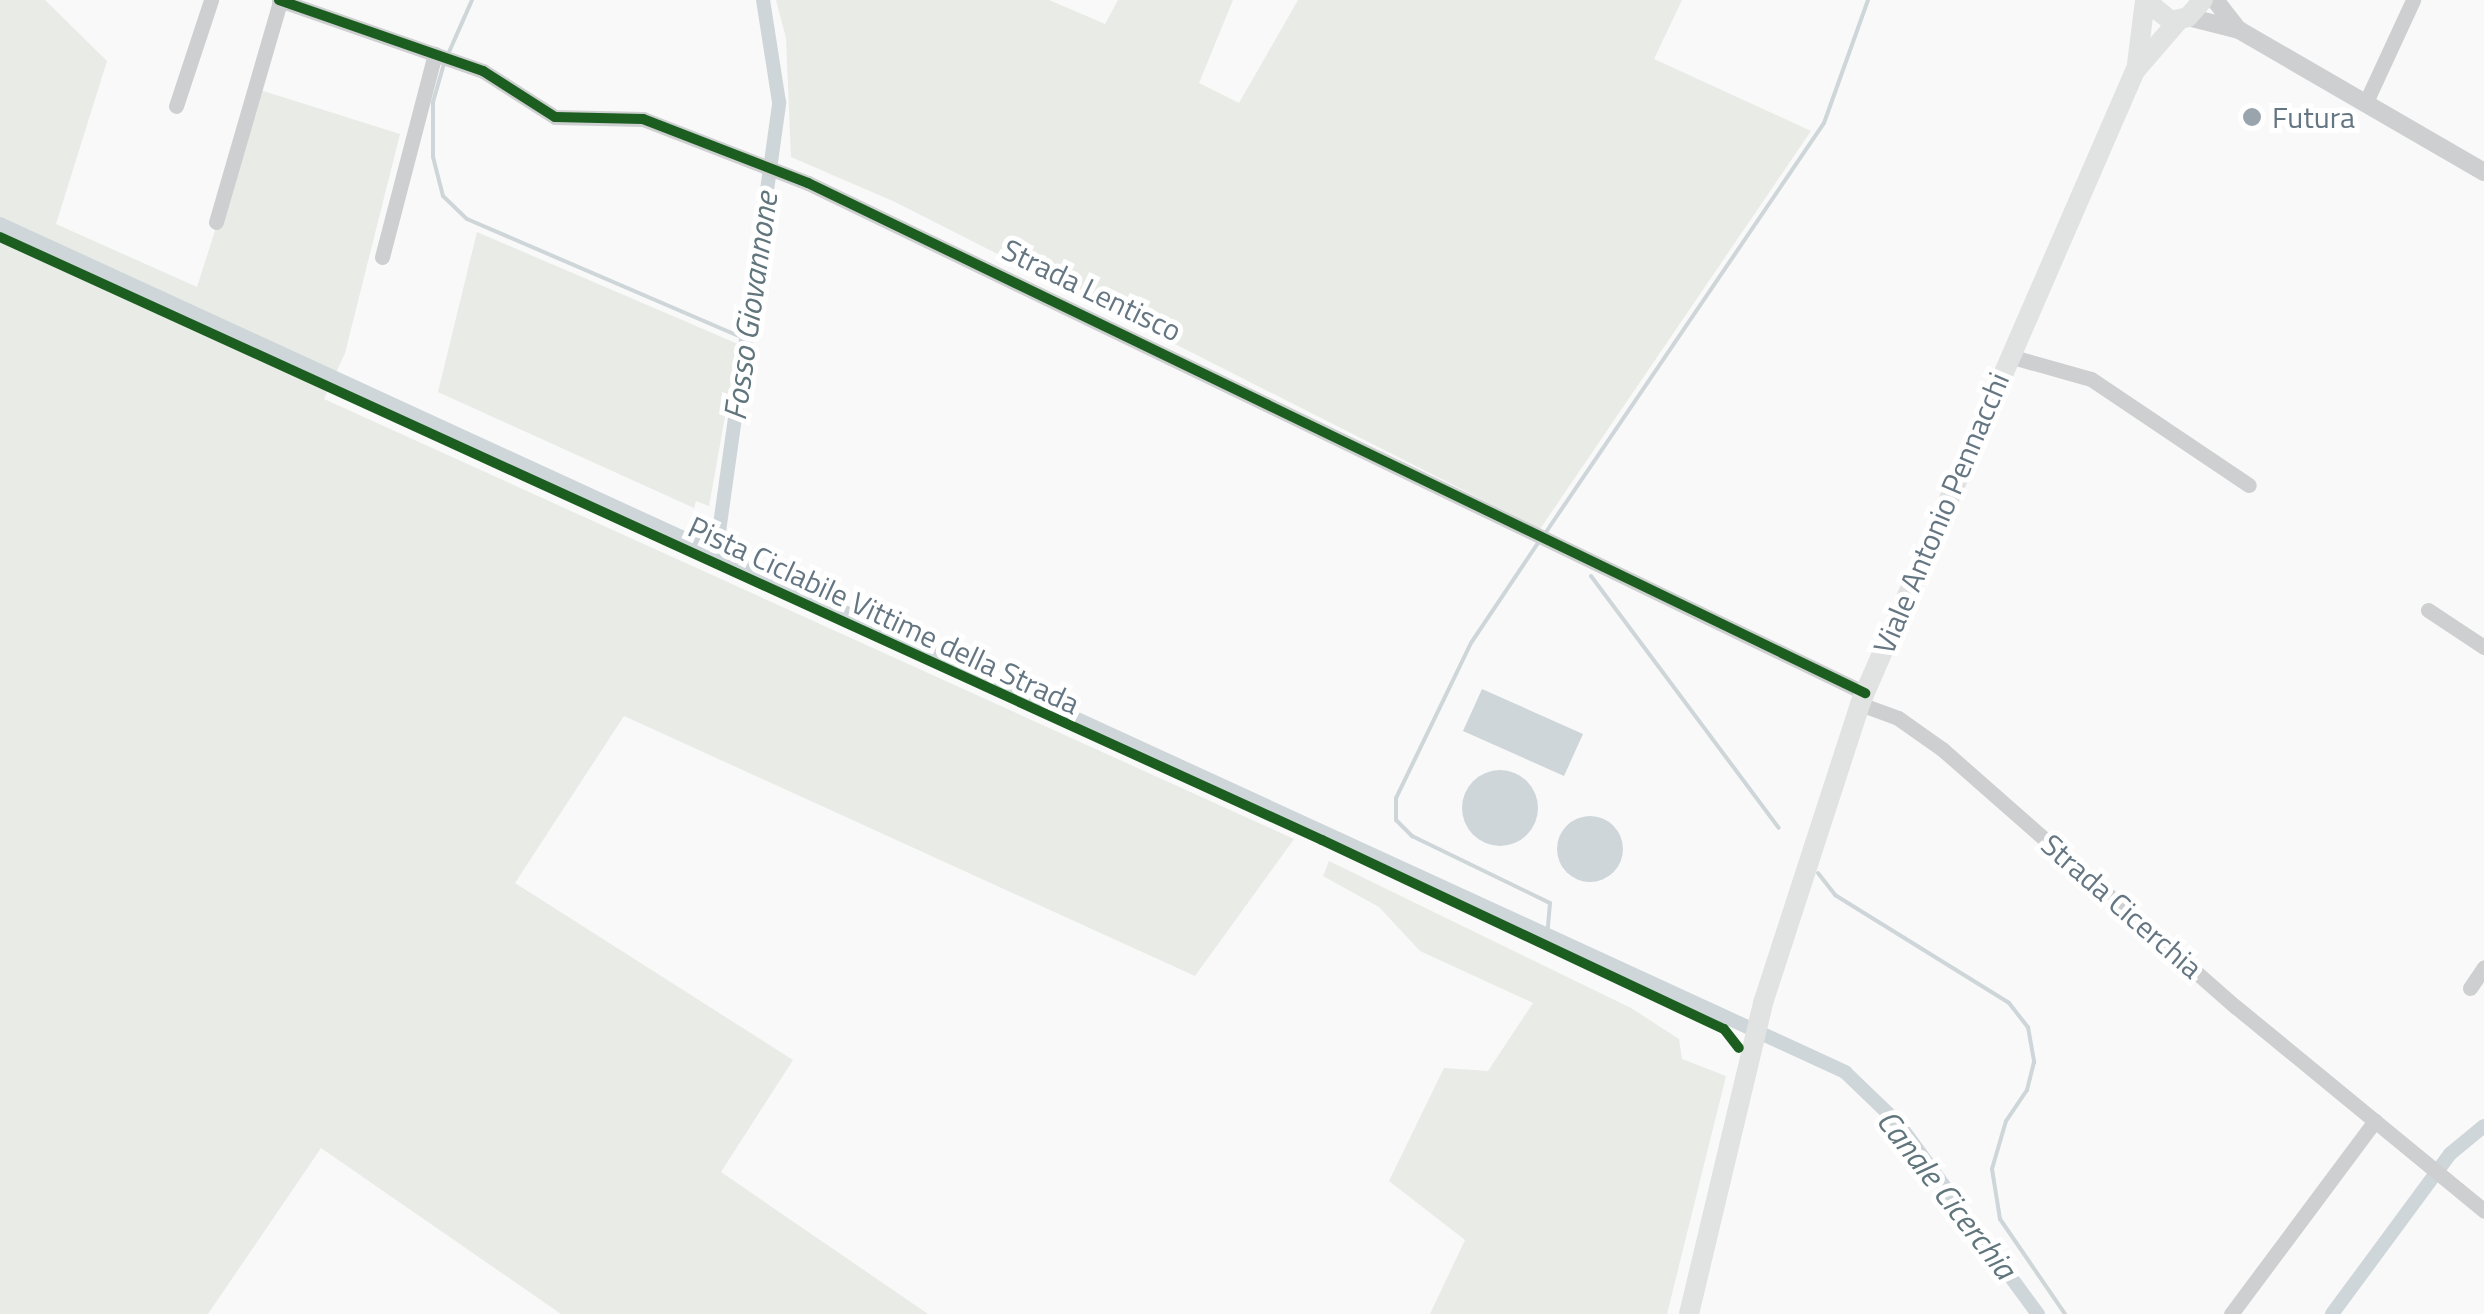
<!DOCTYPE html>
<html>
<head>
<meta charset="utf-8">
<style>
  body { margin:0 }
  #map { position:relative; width:2484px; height:1314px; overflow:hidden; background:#f9f9f9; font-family:"Titillium Web",sans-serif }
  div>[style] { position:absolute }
  .green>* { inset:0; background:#e8ebe6 }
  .water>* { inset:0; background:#ced6d9 }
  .round { border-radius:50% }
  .stream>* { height:4px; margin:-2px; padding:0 2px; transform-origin:2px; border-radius:2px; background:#ced6d9 }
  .canal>* { height:14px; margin:-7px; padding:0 7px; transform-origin:7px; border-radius:7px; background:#ced6d9 }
  .minor>* { height:15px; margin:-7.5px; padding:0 7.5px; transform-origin:7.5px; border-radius:7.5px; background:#cecfd0 }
  .tertiary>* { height:18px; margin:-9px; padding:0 9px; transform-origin:9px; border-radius:9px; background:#cecfd0 }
  .secondary>* { height:20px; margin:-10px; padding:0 10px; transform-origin:10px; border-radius:10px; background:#e1e2e2 }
  .cycleway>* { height:10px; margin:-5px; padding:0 5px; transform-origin:5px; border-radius:5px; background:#1b5e20 }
  .dots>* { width:28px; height:28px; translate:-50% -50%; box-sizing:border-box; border:5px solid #fff; border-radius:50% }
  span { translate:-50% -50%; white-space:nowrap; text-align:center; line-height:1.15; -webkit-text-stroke:10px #fff; paint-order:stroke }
  .poi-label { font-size:30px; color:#657683 }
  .left { translate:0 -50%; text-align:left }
  .street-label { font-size:30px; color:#657683 }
  .water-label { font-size:32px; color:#60757c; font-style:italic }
</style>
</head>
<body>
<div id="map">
  <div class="green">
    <div style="clip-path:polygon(0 0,45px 0,107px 61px,56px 224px,197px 287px,260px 90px,400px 134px,345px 353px,324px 399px,1294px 839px,1195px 976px,624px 716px,515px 883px,793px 1060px,721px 1172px,928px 1314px,561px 1314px,321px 1148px,208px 1314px,0 1314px)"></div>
    <div style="clip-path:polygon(776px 0,1049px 0,1105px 24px,1118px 0,1233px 0,1199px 83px,1239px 103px,1298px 0,1682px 0,1654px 59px,1811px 131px,1540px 529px,895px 202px,791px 157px,786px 38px)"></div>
    <div style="clip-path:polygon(477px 232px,738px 344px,709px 506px,696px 501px,694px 508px,438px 392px)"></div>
    <div style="clip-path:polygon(1329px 861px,1631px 1008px,1679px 1039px,1682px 1059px,1726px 1076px,1667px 1314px,1430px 1314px,1465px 1240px,1389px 1181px,1444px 1068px,1488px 1071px,1533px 1003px,1420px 951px,1379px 907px,1323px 876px)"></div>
  </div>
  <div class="water">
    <div style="clip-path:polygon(1482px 689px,1583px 734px,1564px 776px,1463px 731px)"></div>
    <div class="round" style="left:1462px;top:770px;width:76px;height:76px"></div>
    <div class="round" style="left:1557px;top:816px;width:66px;height:66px"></div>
  </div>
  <div class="stream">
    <div style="left:449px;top:52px;width:57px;rotate:-66.1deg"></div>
    <div style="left:445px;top:60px;width:44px;rotate:105.9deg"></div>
    <div style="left:433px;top:102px;width:55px;rotate:90deg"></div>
    <div style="left:433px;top:157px;width:40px;rotate:75.6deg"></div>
    <div style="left:443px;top:196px;width:33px;rotate:44deg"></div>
    <div style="left:467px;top:219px;width:304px;rotate:23.3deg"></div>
    <div style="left:1544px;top:535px;width:498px;rotate:-55.8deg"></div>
    <div style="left:1824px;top:123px;width:131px;rotate:-70.3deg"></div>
    <div style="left:1538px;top:543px;width:120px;rotate:123.8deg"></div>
    <div style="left:1471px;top:643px;width:172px;rotate:115.8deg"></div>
    <div style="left:1396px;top:798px;width:22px;rotate:90deg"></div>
    <div style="left:1396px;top:820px;width:23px;rotate:45deg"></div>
    <div style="left:1412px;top:836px;width:153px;rotate:25.9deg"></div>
    <div style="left:1550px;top:903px;width:32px;rotate:95deg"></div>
    <div style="left:1591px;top:576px;width:314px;rotate:53.3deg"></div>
    <div style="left:1818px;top:873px;width:28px;rotate:52deg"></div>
    <div style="left:1835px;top:895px;width:205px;rotate:31.8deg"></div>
    <div style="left:2009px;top:1003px;width:31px;rotate:52deg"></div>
    <div style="left:2028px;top:1027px;width:36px;rotate:80deg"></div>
    <div style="left:2034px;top:1062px;width:29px;rotate:104deg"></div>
    <div style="left:2027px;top:1090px;width:37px;rotate:124deg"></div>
    <div style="left:2006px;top:1121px;width:50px;rotate:106.3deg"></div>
    <div style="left:1992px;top:1169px;width:51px;rotate:80.9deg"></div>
    <div style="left:2000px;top:1219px;width:115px;rotate:55.6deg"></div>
  </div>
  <div class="canal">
    <div style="left:0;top:224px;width:2031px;rotate:24.68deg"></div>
    <div style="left:1845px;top:1072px;width:74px;rotate:43.9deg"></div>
    <div style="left:1898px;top:1123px;width:237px;rotate:53.8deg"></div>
    <div style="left:716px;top:553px;width:455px;rotate:-82deg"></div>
    <div style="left:779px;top:102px;width:103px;rotate:-98.9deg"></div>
    <div style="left:2332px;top:1314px;width:199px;rotate:-53.6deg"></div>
    <div style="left:2450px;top:1154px;width:44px;rotate:-39.5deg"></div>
  </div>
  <div class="minor">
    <div style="left:279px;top:0;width:216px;rotate:19.2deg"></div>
    <div style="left:483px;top:71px;width:85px;rotate:32.6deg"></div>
    <div style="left:555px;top:117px;width:88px;rotate:1.3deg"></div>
    <div style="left:643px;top:119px;width:177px;rotate:21.2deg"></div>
    <div style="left:808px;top:183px;width:1174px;rotate:25.76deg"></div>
    <div style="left:2365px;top:104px;width:115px;rotate:-65.2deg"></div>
    <div style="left:176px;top:106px;width:112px;rotate:-71.7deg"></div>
    <div style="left:216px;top:222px;width:230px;rotate:-73.8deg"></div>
    <div style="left:382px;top:257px;width:210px;rotate:-75.4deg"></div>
    <div style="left:2009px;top:356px;width:85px;rotate:15.7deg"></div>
    <div style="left:2091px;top:379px;width:190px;rotate:33.9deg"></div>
    <div style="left:2428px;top:610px;width:67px;rotate:33.5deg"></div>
    <div style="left:1860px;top:704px;width:40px;rotate:20.2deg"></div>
    <div style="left:1898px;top:718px;width:54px;rotate:35.2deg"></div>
    <div style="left:1942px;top:749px;width:391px;rotate:41.3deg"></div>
    <div style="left:2236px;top:1007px;width:321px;rotate:39.4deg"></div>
    <div style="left:2470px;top:988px;width:25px;rotate:-56deg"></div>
    <div style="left:2231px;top:1314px;width:241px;rotate:-53.3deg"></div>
  </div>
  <div class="tertiary">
    <div style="left:2215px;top:0;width:33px;rotate:52deg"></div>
    <div style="left:2188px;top:17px;width:53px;rotate:14.3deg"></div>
    <div style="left:2239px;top:30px;width:283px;rotate:30.1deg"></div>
  </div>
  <div class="secondary">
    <div style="left:2145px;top:0;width:33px;rotate:39deg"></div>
    <div style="left:2171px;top:21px;width:17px;rotate:-13deg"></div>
    <div style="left:2188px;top:17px;width:23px;rotate:-49deg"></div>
    <div style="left:2137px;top:64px;width:64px;rotate:-82.8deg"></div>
    <div style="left:1689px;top:1314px;width:320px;rotate:-76.6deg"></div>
    <div style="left:1763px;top:1003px;width:314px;rotate:-72deg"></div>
    <div style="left:1860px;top:704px;width:690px;rotate:-66.52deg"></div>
    <div style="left:2135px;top:71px;width:66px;rotate:-49.3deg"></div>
  </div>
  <div class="cycleway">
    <div style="left:279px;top:0;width:216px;rotate:19.2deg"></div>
    <div style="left:483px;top:71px;width:85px;rotate:32.6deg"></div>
    <div style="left:555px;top:117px;width:88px;rotate:1.3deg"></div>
    <div style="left:643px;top:119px;width:177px;rotate:21.2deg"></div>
    <div style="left:808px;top:183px;width:1174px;rotate:25.76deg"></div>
    <div style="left:0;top:237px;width:1453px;rotate:24.52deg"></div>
    <div style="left:1322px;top:840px;width:444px;rotate:25.2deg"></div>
    <div style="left:1724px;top:1029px;width:24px;rotate:52deg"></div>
  </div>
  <div class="dots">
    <div style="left:2252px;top:117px;background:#99a4ac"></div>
  </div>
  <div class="poi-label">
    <span class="left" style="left:2272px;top:117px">Futura</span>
  </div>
  <div class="street-label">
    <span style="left:1092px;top:290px;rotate:26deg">Strada Lentisco</span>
    <span style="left:1941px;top:513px;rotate:-67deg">Viale Antonio Pennacchi</span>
    <span style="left:884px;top:615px;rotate:25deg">Pista Ciclabile Vittime della Strada</span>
    <span style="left:2122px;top:906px;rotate:41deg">Strada Cicerchia</span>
  </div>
  <div class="water-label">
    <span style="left:750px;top:306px;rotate:-82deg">Fosso Giovannone</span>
    <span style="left:1947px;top:1194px;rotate:52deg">Canale Cicerchia</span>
  </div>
</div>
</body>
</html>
